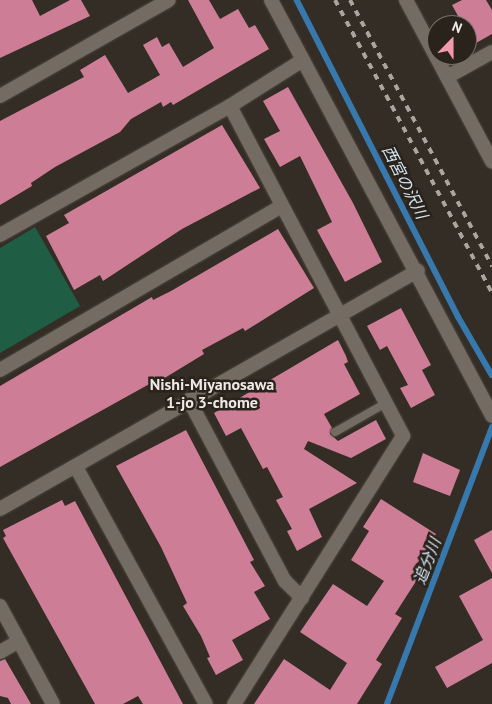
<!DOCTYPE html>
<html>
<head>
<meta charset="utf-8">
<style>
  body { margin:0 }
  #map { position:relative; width:492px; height:704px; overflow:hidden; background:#342d25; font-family:"PT Sans","Noto Sans JP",sans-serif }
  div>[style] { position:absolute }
  .green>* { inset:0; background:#1f5d45 }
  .stream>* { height:5.5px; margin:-2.75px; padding:0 2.75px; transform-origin:2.75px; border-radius:2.75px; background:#3779ad }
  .building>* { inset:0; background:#ce7d97 }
  .roads { filter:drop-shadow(0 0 1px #4e4842) drop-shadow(0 0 1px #4e4842) }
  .service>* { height:8px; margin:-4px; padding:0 4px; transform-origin:4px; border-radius:4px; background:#746c63 }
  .minor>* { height:14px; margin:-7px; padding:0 7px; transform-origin:7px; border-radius:7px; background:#746c63 }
  .tertiary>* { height:14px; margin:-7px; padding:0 7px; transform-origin:7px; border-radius:7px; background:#746c63 }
  .rail>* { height:4px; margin-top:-2px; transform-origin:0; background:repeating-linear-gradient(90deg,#aba5a0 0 6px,transparent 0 12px) }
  span { translate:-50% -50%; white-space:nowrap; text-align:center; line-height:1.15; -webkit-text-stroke:5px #2a231c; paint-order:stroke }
  .water-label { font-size:16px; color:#d2e3f1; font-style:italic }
  .neighbourhood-label { font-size:16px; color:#eee9e5; font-weight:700 }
  .north { position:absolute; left:427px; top:15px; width:50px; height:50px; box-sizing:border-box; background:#2a231c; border:1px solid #78726c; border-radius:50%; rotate:22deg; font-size:14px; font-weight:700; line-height:20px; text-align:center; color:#eee9e5 }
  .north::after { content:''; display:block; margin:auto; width:18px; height:22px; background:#f29aad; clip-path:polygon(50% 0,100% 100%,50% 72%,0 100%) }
</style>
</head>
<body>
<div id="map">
  <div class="green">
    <div style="clip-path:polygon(35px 227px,80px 306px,0 353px,0 248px)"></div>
  </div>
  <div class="stream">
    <div style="left:297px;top:0;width:355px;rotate:63deg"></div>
    <div style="left:458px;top:316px;width:68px;rotate:60deg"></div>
    <div style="left:387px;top:704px;width:296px;rotate:-69.2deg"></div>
  </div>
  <div class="building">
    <div style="clip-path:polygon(0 0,32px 0,40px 16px,70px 0,81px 0,90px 16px,0 58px)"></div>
    <div style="clip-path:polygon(188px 0,209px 0,220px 19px,238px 9px,249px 28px,255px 25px,269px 49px,173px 105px,171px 102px,163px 107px,161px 102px,131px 119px,120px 132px,55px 167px,31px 183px,32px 186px,0 205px,0 121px,84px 77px,80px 70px,105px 55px,128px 93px,160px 75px,143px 45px,157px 37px,162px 47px,169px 43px,183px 67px,214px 48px)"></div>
    <div style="clip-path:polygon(462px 0,486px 0,492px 10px,492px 34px,476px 43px,473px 38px,467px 41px,467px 25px,463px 25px,452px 5px)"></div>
    <div style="clip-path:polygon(288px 87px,353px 203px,382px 262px,345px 282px,317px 230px,332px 222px,300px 156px,280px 167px,264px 139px,280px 131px,263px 101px)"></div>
    <div style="clip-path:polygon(222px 125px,260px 188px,182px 229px,103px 281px,100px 275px,74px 290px,46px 236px,69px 223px,64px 215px)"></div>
    <div style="clip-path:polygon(278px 229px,314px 288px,245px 331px,243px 328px,202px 350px,204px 354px,163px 379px,162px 377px,0 467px,0 386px,152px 297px,153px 300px,171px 291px)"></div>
    <div style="clip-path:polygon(401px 308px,431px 365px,422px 370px,435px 395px,411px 408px,400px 388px,408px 385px,387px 346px,380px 350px,367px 326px)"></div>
    <div style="clip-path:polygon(338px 340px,346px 356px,348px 362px,344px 364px,360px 394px,324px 414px,332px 428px,330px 434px,338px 441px,376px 420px,386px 439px,351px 458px,308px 441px,304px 449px,357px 483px,309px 509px,322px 537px,297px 551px,287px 531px,292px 529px,276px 500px,283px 497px,267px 467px,263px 469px,241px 428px,226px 436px,214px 413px)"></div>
    <div style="clip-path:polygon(186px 430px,254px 560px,250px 562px,265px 586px,254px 592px,270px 619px,232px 640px,243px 660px,216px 675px,207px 658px,210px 657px,201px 636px,183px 606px,187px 603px,161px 547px,116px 466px)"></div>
    <div style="clip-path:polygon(423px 453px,460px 470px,450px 496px,413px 482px)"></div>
    <div style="clip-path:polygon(381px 499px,436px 534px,413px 570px,420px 575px,395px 614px,402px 618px,376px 660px,382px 664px,357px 704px,254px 704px,284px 659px,330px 690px,347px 663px,300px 632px,333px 584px,367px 606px,384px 581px,351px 560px,369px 531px,363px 527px)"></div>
    <div style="clip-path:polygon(62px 500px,65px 506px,75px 501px,183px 704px,143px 704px,138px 696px,123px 704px,95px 704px,3px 538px,6px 536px,3px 530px)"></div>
    <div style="clip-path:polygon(492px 530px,492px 573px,474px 540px)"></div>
    <div style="clip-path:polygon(492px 578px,492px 663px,447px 688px,435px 667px,483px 640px,459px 596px)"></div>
    <div style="clip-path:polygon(5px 659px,31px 704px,11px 704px,8px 698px,0 696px,0 661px)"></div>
  </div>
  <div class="roads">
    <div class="service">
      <div style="left:335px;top:432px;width:59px;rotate:-29.6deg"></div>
    </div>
    <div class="minor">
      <div style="left:447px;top:77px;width:51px;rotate:-29.1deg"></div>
      <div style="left:0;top:96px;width:194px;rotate:-29.6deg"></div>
      <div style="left:230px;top:106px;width:373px;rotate:62.3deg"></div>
      <div style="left:403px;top:436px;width:317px;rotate:122.2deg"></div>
      <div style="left:0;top:235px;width:264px;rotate:-29.3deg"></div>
      <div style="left:230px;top:106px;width:86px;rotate:-32.2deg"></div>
      <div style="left:0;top:370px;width:326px;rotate:-30.2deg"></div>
      <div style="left:189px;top:400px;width:205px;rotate:62.1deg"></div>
      <div style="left:285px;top:581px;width:24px;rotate:45deg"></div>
      <div style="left:76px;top:467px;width:270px;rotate:61.3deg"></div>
      <div style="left:0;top:509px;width:481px;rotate:-29.7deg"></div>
      <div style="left:0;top:606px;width:111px;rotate:61.6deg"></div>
      <div style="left:0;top:652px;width:22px;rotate:-30deg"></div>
    </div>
    <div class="tertiary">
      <div style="left:271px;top:0;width:471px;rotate:62deg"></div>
      <div style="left:406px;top:0;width:183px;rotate:62deg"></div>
    </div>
  </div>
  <div class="rail">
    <div style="left:335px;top:0;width:332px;rotate:61.8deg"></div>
    <div style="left:350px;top:0;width:302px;rotate:61.9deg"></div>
  </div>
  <div class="water-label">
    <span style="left:405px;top:182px;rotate:63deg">西宮の沢川</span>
    <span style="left:427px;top:561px;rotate:-69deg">追分川</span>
  </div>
  <div class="neighbourhood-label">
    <span style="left:212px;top:393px">Nishi-Miyanosawa<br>1-jo 3-chome</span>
  </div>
  <div class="north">N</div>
</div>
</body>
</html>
